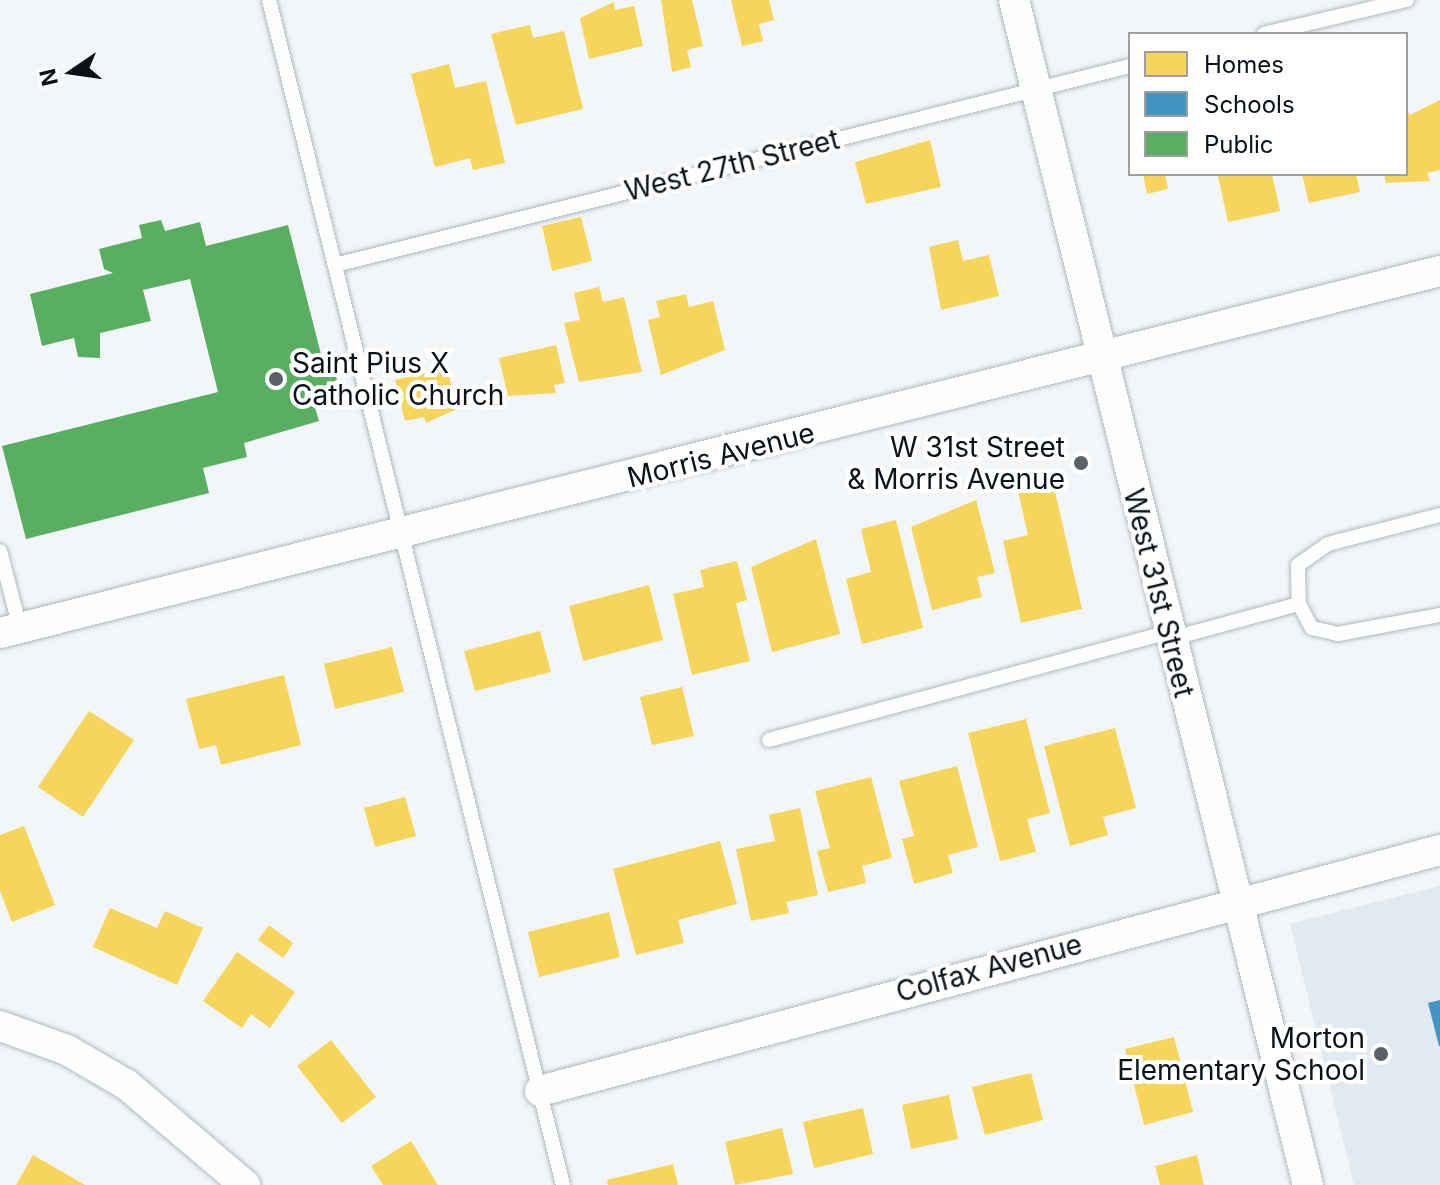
<!DOCTYPE html>
<html>
<head>
<meta charset="utf-8">
<style>
  body { margin:0 }
  #map { position:relative; width:1440px; height:1185px; overflow:hidden; background:#f3f6f9; font-family:Inter,sans-serif }
  div>[style] { position:absolute }
  .built>* { inset:0; background:#e1e9f1 }
  .homes>* { inset:0; background:#f6d55c }
  .schools>* { inset:0; background:#4393c3 }
  .public>* { inset:0; background:#5aae61 }
  .roads { filter:drop-shadow(0 0 2px #b2b8be) drop-shadow(0 0 2px #b2b8be) }
  .lane>* { height:14px; margin:-7px; padding:0 7px; transform-origin:7px; border-radius:7px; background:#fdfefe }
  .street>* { height:30px; margin:-15px; padding:0 15px; transform-origin:15px; border-radius:15px; background:#fdfefe }
  .dots>* { width:22px; height:22px; translate:-50% -50%; box-sizing:border-box; border:4px solid #fff; border-radius:50% }
  span { translate:-50% -50%; white-space:nowrap; text-align:center; line-height:1.15; -webkit-text-stroke:8px #fff; paint-order:stroke }
  .street-label { font-size:28px; color:#091119 }
  .poi-label { font-size:28px; color:#091119 }
  .left { translate:0 -50%; text-align:left }
  .right { translate:-100% -50%; text-align:right }
  .legend { position:absolute; left:1128px; top:32px; width:280px; height:144px; box-sizing:border-box; background:#fff; border:2px solid #9da0a3; margin:0; padding:10px 14px; list-style:none; font-size:24px; color:#091119 }
  .legend li { display:flex; align-items:center; gap:16px; height:40px }
  .legend b { width:40px; border:2px solid #9da0a3 }
  .north { position:absolute; left:32px; top:32px; width:80px; height:80px; -webkit-text-stroke:6px #fff; paint-order:stroke; rotate:257deg; font-size:22px; font-weight:700; line-height:32px; text-align:center; color:#091119 }
  .north::after { content:''; display:block; margin:auto; width:28px; height:36px; background:#091119; clip-path:polygon(50% 0,100% 100%,50% 72%,0 100%) }
</style>
</head>
<body>
<div id="map">
  <div class="built">
    <div style="clip-path:polygon(1440px 886px,1440px 1185px,1354px 1185px,1290px 924px)"></div>
  </div>
  <div class="homes">
    <div style="clip-path:polygon(661px 0,692px 0,703px 46px,687px 50px,691px 67px,672px 72px)"></div>
    <div style="clip-path:polygon(731px 0,769px 0,774px 20px,759px 24px,763px 41px,742px 46px)"></div>
    <div style="clip-path:polygon(614px 2px,615px 10px,634px 6px,643px 46px,589px 59px,580px 18px)"></div>
    <div style="clip-path:polygon(530px 25px,533px 38px,564px 31px,583px 109px,516px 125px,491px 34px)"></div>
    <div style="clip-path:polygon(449px 64px,455px 88px,486px 81px,505px 163px,473px 170px,470px 158px,435px 167px,411px 74px)"></div>
    <div style="clip-path:polygon(1440px 100px,1440px 170px,1427px 173px,1430px 181px,1386px 183px,1384px 174px,1406px 174px,1406px 108px,1410px 115px)"></div>
    <div style="clip-path:polygon(930px 140px,941px 187px,866px 204px,855px 162px)"></div>
    <div style="clip-path:polygon(1143px 174px,1165px 174px,1168px 189px,1147px 194px)"></div>
    <div style="clip-path:polygon(1272px 174px,1280px 211px,1228px 222px,1218px 176px)"></div>
    <div style="clip-path:polygon(1302px 174px,1356px 174px,1360px 192px,1309px 203px)"></div>
    <div style="clip-path:polygon(581px 217px,592px 261px,552px 271px,542px 226px)"></div>
    <div style="clip-path:polygon(958px 240px,963px 261px,989px 255px,999px 296px,941px 310px,929px 247px)"></div>
    <div style="clip-path:polygon(599px 287px,603px 302px,624px 297px,642px 372px,579px 382px,564px 323px,580px 320px,574px 293px)"></div>
    <div style="clip-path:polygon(686px 294px,689px 307px,713px 301px,725px 350px,661px 375px,648px 320px,660px 317px,656px 301px)"></div>
    <div style="clip-path:polygon(556px 345px,565px 383px,554px 385px,556px 393px,508px 396px,499px 358px)"></div>
    <div style="clip-path:polygon(447px 368px,457px 409px,426px 423px,424px 417px,405px 421px,395px 380px)"></div>
    <div style="clip-path:polygon(1053px 483px,1082px 609px,1021px 623px,1003px 541px,1028px 535px,1018px 491px)"></div>
    <div style="clip-path:polygon(976px 500px,995px 573px,977px 577px,982px 597px,932px 610px,911px 527px)"></div>
    <div style="clip-path:polygon(896px 520px,923px 628px,862px 644px,846px 579px,871px 572px,861px 529px)"></div>
    <div style="clip-path:polygon(816px 539px,840px 634px,772px 652px,751px 567px)"></div>
    <div style="clip-path:polygon(737px 561px,747px 600px,736px 603px,750px 661px,692px 675px,673px 594px,704px 587px,700px 570px)"></div>
    <div style="clip-path:polygon(649px 585px,663px 640px,583px 661px,569px 606px)"></div>
    <div style="clip-path:polygon(540px 631px,551px 672px,475px 691px,464px 651px)"></div>
    <div style="clip-path:polygon(392px 647px,404px 692px,335px 709px,324px 664px)"></div>
    <div style="clip-path:polygon(284px 675px,301px 745px,221px 765px,216px 745px,199px 749px,186px 699px)"></div>
    <div style="clip-path:polygon(682px 687px,694px 736px,652px 745px,640px 697px)"></div>
    <div style="clip-path:polygon(89px 711px,134px 740px,83px 817px,38px 787px)"></div>
    <div style="clip-path:polygon(1026px 719px,1050px 813px,1027px 819px,1036px 852px,1000px 861px,968px 733px)"></div>
    <div style="clip-path:polygon(1115px 728px,1136px 808px,1103px 817px,1108px 835px,1070px 846px,1044px 746px)"></div>
    <div style="clip-path:polygon(957px 766px,978px 847px,948px 855px,953px 873px,914px 884px,902px 839px,914px 836px,899px 781px)"></div>
    <div style="clip-path:polygon(871px 777px,892px 858px,862px 866px,866px 883px,828px 892px,817px 851px,830px 848px,815px 791px)"></div>
    <div style="clip-path:polygon(405px 797px,416px 836px,375px 847px,364px 808px)"></div>
    <div style="clip-path:polygon(800px 808px,818px 895px,786px 902px,789px 913px,751px 921px,736px 849px,775px 841px,769px 815px)"></div>
    <div style="clip-path:polygon(24px 826px,55px 905px,12px 922px,0 891px,0 835px)"></div>
    <div style="clip-path:polygon(720px 841px,737px 904px,678px 920px,684px 943px,636px 955px,613px 869px)"></div>
    <div style="clip-path:polygon(110px 908px,157px 928px,165px 911px,203px 928px,177px 985px,93px 947px)"></div>
    <div style="clip-path:polygon(609px 912px,620px 957px,539px 977px,528px 932px)"></div>
    <div style="clip-path:polygon(269px 925px,293px 943px,283px 958px,258px 940px)"></div>
    <div style="clip-path:polygon(237px 952px,295px 992px,270px 1028px,251px 1014px,242px 1028px,203px 1001px)"></div>
    <div style="clip-path:polygon(1174px 1037px,1193px 1112px,1144px 1125px,1125px 1049px)"></div>
    <div style="clip-path:polygon(331px 1040px,376px 1097px,342px 1123px,297px 1066px)"></div>
    <div style="clip-path:polygon(1031px 1073px,1043px 1120px,985px 1135px,972px 1087px)"></div>
    <div style="clip-path:polygon(949px 1095px,958px 1139px,911px 1149px,902px 1105px)"></div>
    <div style="clip-path:polygon(863px 1108px,873px 1154px,814px 1168px,803px 1122px)"></div>
    <div style="clip-path:polygon(782px 1128px,793px 1174px,735px 1185px,725px 1142px)"></div>
    <div style="clip-path:polygon(411px 1141px,438px 1185px,383px 1185px,371px 1166px)"></div>
    <div style="clip-path:polygon(33px 1155px,85px 1185px,16px 1185px)"></div>
    <div style="clip-path:polygon(1197px 1155px,1204px 1185px,1160px 1185px,1155px 1166px)"></div>
    <div style="clip-path:polygon(673px 1164px,678px 1185px,608px 1185px,607px 1180px)"></div>
  </div>
  <div class="schools">
    <div style="clip-path:polygon(1440px 1000px,1440px 1046px,1439px 1046px,1428px 1003px)"></div>
  </div>
  <div class="public">
    <div style="clip-path:polygon(161px 220px,165px 231px,200px 222px,206px 246px,288px 225px,324px 366px,333px 364px,341px 397px,314px 404px,319px 421px,244px 443px,247px 457px,203px 468px,209px 493px,26px 539px,2px 446px,218px 392px,190px 279px,143px 290px,151px 321px,100px 333px,100px 358px,78px 357px,74px 338px,42px 346px,30px 294px,113px 273px,104px 269px,99px 249px,142px 238px,139px 225px)"></div>
  </div>
  <div class="roads">
    <div class="lane">
      <div style="left:269px;top:0;width:1221px;rotate:76.07deg"></div>
      <div style="left:1264px;top:34px;width:147px;rotate:-13.4deg"></div>
      <div style="left:335px;top:265px;width:820px;rotate:-14.05deg"></div>
      <div style="left:1440px;top:515px;width:116px;rotate:165.5deg"></div>
      <div style="left:1328px;top:544px;width:37px;rotate:145deg"></div>
      <div style="left:1298px;top:565px;width:39px;rotate:89deg"></div>
      <div style="left:1299px;top:604px;width:27px;rotate:62deg"></div>
      <div style="left:1312px;top:628px;width:27px;rotate:13deg"></div>
      <div style="left:1338px;top:634px;width:104px;rotate:-10.6deg"></div>
      <div style="left:0;top:551px;width:80px;rotate:75.4deg"></div>
      <div style="left:1170px;top:639px;width:134px;rotate:-15.2deg"></div>
      <div style="left:769px;top:740px;width:413px;rotate:-15.1deg"></div>
    </div>
    <div class="street">
      <div style="left:1014px;top:0;width:1221px;rotate:76.07deg"></div>
      <div style="left:0;top:633px;width:1485px;rotate:-14.11deg"></div>
      <div style="left:0;top:1026px;width:71px;rotate:19.7deg"></div>
      <div style="left:67px;top:1050px;width:69px;rotate:30.3deg"></div>
      <div style="left:127px;top:1085px;width:155px;rotate:40.3deg"></div>
      <div style="left:540px;top:1091px;width:932px;rotate:-14.99deg"></div>
    </div>
  </div>
  <div class="dots">
    <div style="left:276px;top:379px;background:#5b6167"></div>
    <div style="left:1081px;top:463px;background:#5b6167"></div>
    <div style="left:1381px;top:1054px;background:#5b6167"></div>
  </div>
  <div class="street-label">
    <span style="left:732px;top:165px;rotate:-14deg">West 27th Street</span>
    <span style="left:721px;top:455px;rotate:-14deg">Morris Avenue</span>
    <span style="left:1159px;top:593px;rotate:76deg">West 31st Street</span>
    <span style="left:989px;top:968px;rotate:-15deg">Colfax Avenue</span>
  </div>
  <div class="poi-label">
    <span class="left" style="left:292px;top:379px">Saint Pius X<br>Catholic Church</span>
    <span class="right" style="left:1065px;top:463px">W 31st Street<br>&amp; Morris Avenue</span>
    <span class="right" style="left:1365px;top:1054px">Morton<br>Elementary School</span>
  </div>
  <ul class="legend">
  <li><b style="height:22px;background:#f6d55c"></b>Homes</li>
  <li><b style="height:22px;background:#4393c3"></b>Schools</li>
  <li><b style="height:22px;background:#5aae61"></b>Public</li>
  </ul>
  <div class="north">N</div>
</div>
</body>
</html>
